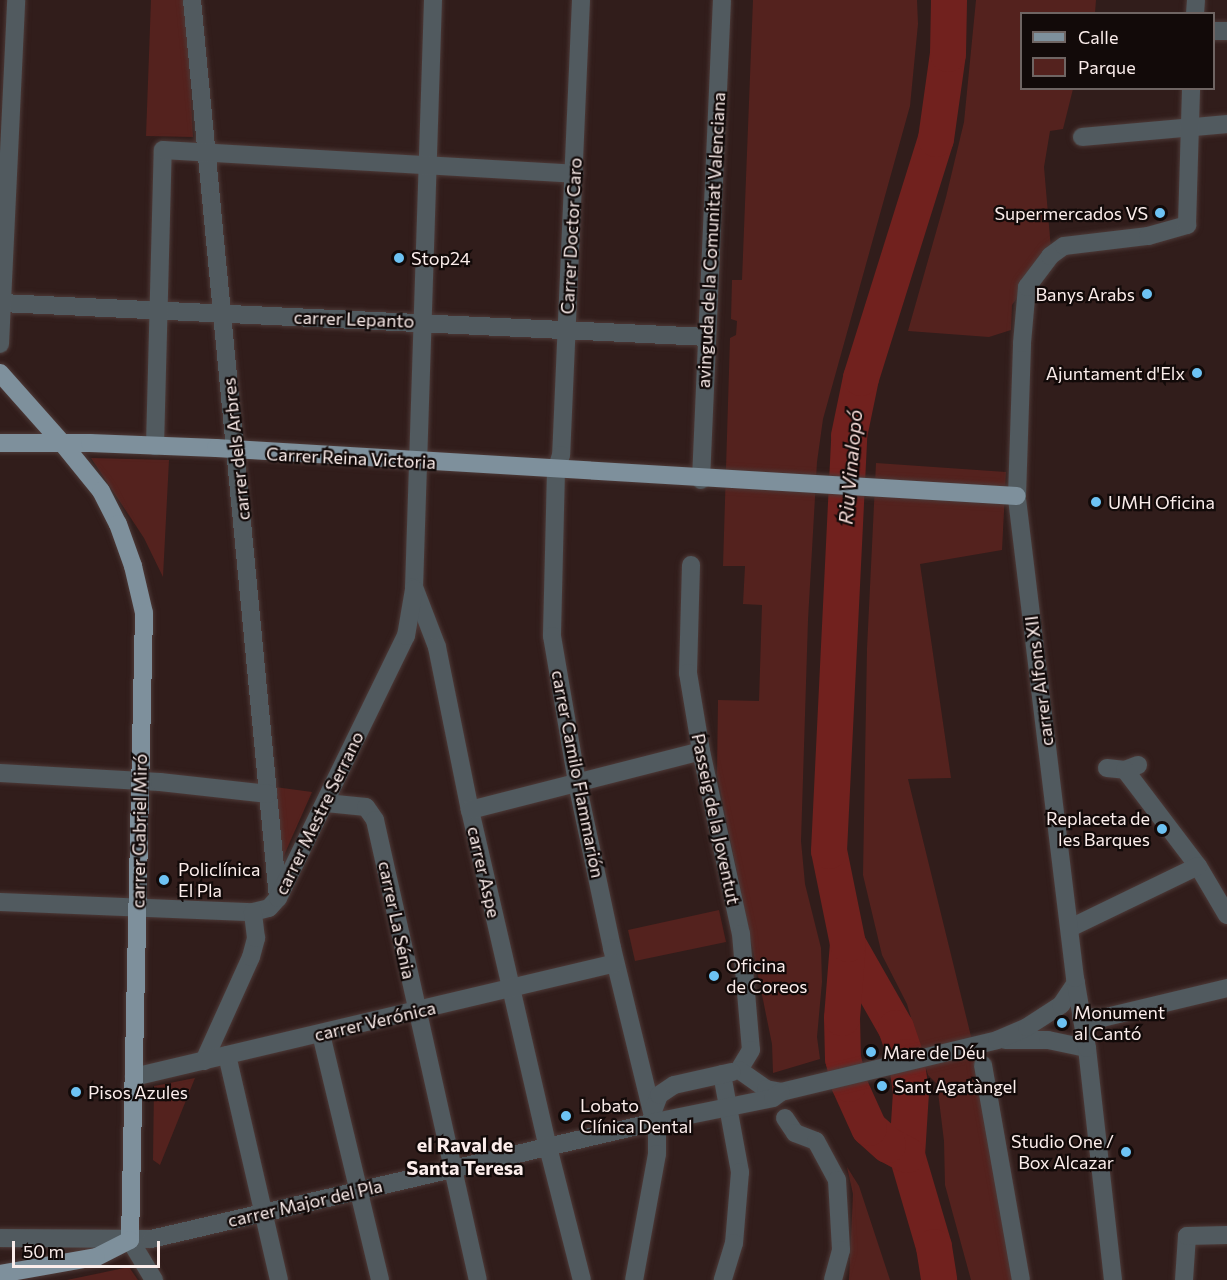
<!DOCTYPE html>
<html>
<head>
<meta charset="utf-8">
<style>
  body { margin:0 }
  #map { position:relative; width:1227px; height:1280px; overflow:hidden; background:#311d1b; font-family:Commissioner,sans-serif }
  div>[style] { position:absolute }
  .green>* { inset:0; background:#54221e }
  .river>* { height:36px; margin:-18px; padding:0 18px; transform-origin:18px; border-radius:18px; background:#71211e }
  .roads { filter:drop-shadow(0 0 2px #4d3a38) drop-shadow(0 0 2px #4d3a38) }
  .minor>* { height:18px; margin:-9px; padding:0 9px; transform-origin:9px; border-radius:9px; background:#515a5f }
  .major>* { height:18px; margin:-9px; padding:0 9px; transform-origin:9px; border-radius:9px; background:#7e909c }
  .dots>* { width:16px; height:16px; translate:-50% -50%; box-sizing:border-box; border:3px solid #120a09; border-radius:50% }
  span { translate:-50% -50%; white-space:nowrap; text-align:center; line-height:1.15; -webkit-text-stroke:4.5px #120a09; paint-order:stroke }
  .poi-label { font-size:18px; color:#fbedeb }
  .right { translate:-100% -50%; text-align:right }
  .left { translate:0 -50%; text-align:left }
  .street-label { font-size:18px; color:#fbedeb }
  .water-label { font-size:20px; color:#f3dad6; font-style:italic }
  .neighbourhood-label { font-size:20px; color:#fbedeb; font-weight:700 }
  .legend { position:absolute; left:1020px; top:12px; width:195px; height:78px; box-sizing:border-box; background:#120a09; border:2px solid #6f6563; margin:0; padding:8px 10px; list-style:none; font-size:18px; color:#fbedeb }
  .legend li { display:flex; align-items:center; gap:12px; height:30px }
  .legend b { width:30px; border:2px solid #6f6563 }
  .scale { position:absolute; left:12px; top:1241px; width:148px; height:27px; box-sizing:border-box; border:3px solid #fbedeb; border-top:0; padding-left:8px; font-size:18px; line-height:21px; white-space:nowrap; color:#fbedeb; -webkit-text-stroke:4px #120a09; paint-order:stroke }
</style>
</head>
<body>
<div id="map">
  <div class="green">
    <div style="clip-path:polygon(151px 0,186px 0,193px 137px,146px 136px)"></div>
    <div style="clip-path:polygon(753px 0,917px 0,918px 24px,910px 106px,823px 419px,817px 462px,808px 620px,801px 841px,805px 884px,821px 948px,822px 982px,817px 1037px,820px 1059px,773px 1073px,772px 1044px,717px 774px,718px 700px,759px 701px,762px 605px,743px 604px,745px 566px,723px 566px,730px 338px,736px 335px,737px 321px,731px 319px,732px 280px,742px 280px)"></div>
    <div style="clip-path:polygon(976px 0,1096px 0,1095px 13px,1022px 14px,1022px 88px,1073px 89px,1063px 129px,1050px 131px,1044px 167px,1051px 249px,1012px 305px,1011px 330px,989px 337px,908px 331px,946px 197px,964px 122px)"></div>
    <div style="clip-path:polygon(91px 458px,169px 460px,163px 577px,144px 538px)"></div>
    <div style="clip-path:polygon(876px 463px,1006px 472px,1002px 550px,920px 564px,951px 778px,908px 779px,978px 1065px,1015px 1280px,971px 1280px,945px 1185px,944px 1141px,937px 1084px,928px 1075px,907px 1004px,882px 955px,863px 875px,867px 649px)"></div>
    <div style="clip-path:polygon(275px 787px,312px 792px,282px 860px)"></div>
    <div style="clip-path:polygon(719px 910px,726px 942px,635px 961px,628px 930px)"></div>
    <div style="clip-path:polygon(195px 1078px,160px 1165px,153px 1160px,154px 1086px)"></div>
    <div style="clip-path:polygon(847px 1167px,859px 1186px,890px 1280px,849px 1280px,853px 1194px)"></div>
    <div style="clip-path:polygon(129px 1267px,138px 1280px,67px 1280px)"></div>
  </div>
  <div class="river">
    <div style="left:848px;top:944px;width:97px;rotate:60.3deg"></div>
    <div style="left:896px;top:1028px;width:31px;rotate:71deg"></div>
    <div style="left:906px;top:1057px;width:35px;rotate:82deg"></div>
    <div style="left:911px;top:1092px;width:63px;rotate:93.6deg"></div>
    <div style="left:907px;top:1155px;width:96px;rotate:73.6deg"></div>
    <div style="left:934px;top:1247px;width:33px;rotate:81deg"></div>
    <div style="left:907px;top:1155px;width:21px;rotate:-152deg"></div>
    <div style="left:888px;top:1145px;width:25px;rotate:-138deg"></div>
    <div style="left:869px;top:1128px;width:48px;rotate:-114.4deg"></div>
    <div style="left:849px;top:1084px;width:26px;rotate:-103deg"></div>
    <div style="left:843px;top:1059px;width:41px;rotate:-91.4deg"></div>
    <div style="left:842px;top:1018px;width:74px;rotate:-85.4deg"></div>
    <div style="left:848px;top:944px;width:95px;rotate:-101.5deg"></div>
    <div style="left:829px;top:851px;width:415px;rotate:-87.2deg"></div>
    <div style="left:849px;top:436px;width:59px;rotate:-78.3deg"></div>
    <div style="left:861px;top:378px;width:250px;rotate:-72.6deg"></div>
    <div style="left:936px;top:139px;width:86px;rotate:-82deg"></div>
    <div style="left:948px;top:54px;width:54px;rotate:-88.9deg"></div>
  </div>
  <div class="roads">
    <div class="minor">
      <div style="left:192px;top:0;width:902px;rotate:84.53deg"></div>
      <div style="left:433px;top:0;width:587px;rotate:91.85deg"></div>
      <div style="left:414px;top:587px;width:64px;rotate:69deg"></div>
      <div style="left:437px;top:647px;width:166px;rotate:78.6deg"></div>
      <div style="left:470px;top:810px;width:346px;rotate:77deg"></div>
      <div style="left:548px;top:1147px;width:137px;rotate:75.7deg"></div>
      <div style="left:581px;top:0;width:455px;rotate:92.5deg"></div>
      <div style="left:561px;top:455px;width:16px;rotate:108deg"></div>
      <div style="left:556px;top:470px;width:166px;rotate:91.4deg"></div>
      <div style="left:552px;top:636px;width:149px;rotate:80.3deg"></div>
      <div style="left:577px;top:783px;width:169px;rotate:78deg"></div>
      <div style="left:612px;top:948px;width:190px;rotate:76.3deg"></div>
      <div style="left:657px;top:1133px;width:21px;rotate:90deg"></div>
      <div style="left:657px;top:1154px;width:128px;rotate:100.3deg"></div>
      <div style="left:1195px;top:14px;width:14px;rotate:-86deg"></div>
      <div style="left:1214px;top:31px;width:13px"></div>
      <div style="left:1082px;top:137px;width:146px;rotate:-5.1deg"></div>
      <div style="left:2px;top:303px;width:705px;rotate:2.76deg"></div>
      <div style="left:0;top:344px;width:344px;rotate:-87.3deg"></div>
      <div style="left:155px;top:446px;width:296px;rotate:-88.5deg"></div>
      <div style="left:163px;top:150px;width:412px;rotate:3.3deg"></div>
      <div style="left:701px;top:480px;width:480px;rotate:-87.5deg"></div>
      <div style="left:691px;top:565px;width:108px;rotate:91.6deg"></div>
      <div style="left:688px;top:673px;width:79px;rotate:80.5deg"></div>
      <div style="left:701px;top:751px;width:187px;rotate:77.7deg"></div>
      <div style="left:741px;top:934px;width:116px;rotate:85.1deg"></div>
      <div style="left:751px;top:1050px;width:23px;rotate:121deg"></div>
      <div style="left:1107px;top:768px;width:18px;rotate:6deg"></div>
      <div style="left:1125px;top:770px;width:14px;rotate:-21deg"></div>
      <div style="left:1125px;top:770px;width:121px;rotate:52.8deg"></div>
      <div style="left:1198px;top:866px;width:57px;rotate:59.4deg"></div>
      <div style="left:0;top:773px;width:160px;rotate:3.2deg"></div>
      <div style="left:160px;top:782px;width:109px;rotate:6.3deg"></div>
      <div style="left:326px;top:803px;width:40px;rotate:5.7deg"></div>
      <div style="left:366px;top:807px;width:16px;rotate:55deg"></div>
      <div style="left:375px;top:820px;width:471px;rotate:77.4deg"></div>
      <div style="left:470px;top:810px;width:238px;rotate:-14.3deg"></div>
      <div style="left:0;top:902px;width:253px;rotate:2.3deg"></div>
      <div style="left:253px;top:912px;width:16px;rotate:-14deg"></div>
      <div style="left:269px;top:908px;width:13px;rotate:-48deg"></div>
      <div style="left:278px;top:898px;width:292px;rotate:-64deg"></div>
      <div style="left:406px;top:636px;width:48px;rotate:-80.3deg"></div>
      <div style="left:1070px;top:928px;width:142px;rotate:-25.8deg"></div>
      <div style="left:1081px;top:1017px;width:21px;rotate:3deg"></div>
      <div style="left:1102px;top:1018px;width:129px;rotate:-13.5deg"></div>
      <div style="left:321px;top:1034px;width:253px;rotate:76.5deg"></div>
      <div style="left:1005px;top:1040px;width:43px"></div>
      <div style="left:1048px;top:1040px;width:40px;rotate:12deg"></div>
      <div style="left:227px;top:1055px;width:231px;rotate:77deg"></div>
      <div style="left:204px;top:1061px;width:114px;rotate:-65.7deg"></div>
      <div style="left:251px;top:957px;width:20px;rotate:-75deg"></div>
      <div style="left:256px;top:938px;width:26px;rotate:-97deg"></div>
      <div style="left:983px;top:1065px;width:218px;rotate:80deg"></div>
      <div style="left:739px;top:1070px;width:33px;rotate:35deg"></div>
      <div style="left:766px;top:1089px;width:15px;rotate:11deg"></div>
      <div style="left:781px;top:1092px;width:222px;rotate:-13.5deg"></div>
      <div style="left:997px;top:1040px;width:33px;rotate:-23deg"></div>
      <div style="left:1027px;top:1027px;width:40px;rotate:-32.9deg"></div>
      <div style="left:1061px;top:1005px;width:27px;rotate:-56deg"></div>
      <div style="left:722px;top:1074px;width:100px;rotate:79.6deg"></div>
      <div style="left:740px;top:1172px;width:71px;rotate:94.8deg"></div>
      <div style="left:734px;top:1243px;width:39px;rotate:107deg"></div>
      <div style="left:134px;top:1077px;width:494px;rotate:-13.3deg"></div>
      <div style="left:653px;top:1111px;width:17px;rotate:-69deg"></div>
      <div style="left:659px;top:1095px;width:18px;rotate:-34deg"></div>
      <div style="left:674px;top:1085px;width:59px;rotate:-12.6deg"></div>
      <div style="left:785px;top:1118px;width:18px;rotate:56deg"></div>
      <div style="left:795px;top:1133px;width:22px;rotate:21deg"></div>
      <div style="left:816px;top:1141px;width:44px;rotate:61.7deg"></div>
      <div style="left:837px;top:1180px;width:70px;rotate:86.7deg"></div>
      <div style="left:841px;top:1250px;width:31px;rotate:105deg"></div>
      <div style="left:0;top:1238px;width:151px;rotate:0.4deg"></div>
      <div style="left:151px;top:1239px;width:517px;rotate:-13.07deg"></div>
      <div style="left:655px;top:1122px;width:120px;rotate:-11.5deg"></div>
      <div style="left:773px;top:1098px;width:10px;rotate:-37deg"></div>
      <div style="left:130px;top:1240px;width:47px;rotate:59deg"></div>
      <div style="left:1113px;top:1280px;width:233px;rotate:-96.4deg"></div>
      <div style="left:1087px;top:1048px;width:71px;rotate:-99.7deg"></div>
      <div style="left:1075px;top:978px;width:485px;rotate:-96.9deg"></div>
      <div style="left:1017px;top:496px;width:153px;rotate:-88.1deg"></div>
      <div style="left:1022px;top:343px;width:56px;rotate:-84.9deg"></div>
      <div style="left:1027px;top:287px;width:39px;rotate:-53deg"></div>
      <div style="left:1050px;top:256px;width:17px;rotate:-36deg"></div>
      <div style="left:1064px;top:246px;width:85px;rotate:-6.8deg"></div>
      <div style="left:1148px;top:236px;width:41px;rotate:-15.8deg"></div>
      <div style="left:1187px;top:225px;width:137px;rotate:-88.3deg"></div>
      <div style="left:1184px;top:1280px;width:44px;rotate:-86.1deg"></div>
      <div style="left:1187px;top:1236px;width:40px;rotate:-1.4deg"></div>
    </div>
    <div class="major">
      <div style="left:0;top:373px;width:95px;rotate:48.4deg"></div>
      <div style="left:63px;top:444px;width:60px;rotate:51deg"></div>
      <div style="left:101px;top:491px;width:37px;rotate:63deg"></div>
      <div style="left:118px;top:524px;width:45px;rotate:70.3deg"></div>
      <div style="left:133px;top:566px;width:48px;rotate:76.8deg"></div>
      <div style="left:144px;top:613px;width:627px;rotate:91.28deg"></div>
      <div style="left:130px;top:1240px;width:38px;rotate:153deg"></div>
      <div style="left:96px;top:1257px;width:97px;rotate:170deg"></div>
      <div style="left:0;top:443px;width:90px"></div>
      <div style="left:90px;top:443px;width:126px;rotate:2.3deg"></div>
      <div style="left:216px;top:448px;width:802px;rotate:3.43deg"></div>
    </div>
  </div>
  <div class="dots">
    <div style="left:1160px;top:213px;background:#6dc2f3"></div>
    <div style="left:399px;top:258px;background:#6dc2f3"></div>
    <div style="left:1147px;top:294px;background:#6dc2f3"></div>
    <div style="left:1197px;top:373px;background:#6dc2f3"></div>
    <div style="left:1096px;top:502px;background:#6dc2f3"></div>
    <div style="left:1162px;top:829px;background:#6dc2f3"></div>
    <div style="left:164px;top:880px;background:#6dc2f3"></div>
    <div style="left:714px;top:976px;background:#6dc2f3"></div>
    <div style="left:1062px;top:1023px;background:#6dc2f3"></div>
    <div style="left:871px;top:1052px;background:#6dc2f3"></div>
    <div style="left:882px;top:1086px;background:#6dc2f3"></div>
    <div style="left:76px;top:1092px;background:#6dc2f3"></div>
    <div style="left:566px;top:1116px;background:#6dc2f3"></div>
    <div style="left:1126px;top:1152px;background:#6dc2f3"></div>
  </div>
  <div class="poi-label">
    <span class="right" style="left:1148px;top:213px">Supermercados VS</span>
    <span class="left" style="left:411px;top:258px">Stop24</span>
    <span class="right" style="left:1135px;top:294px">Banys Arabs</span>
    <span class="right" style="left:1185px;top:373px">Ajuntament d'Elx</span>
    <span class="left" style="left:1108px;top:502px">UMH Oficina</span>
    <span class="right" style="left:1150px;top:829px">Replaceta de<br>les Barques</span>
    <span class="left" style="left:178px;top:880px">Policlínica<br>El Pla</span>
    <span class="left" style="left:726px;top:976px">Oficina<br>de Coreos</span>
    <span class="left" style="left:1074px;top:1023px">Monument<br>al Cantó</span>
    <span class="left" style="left:883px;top:1052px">Mare de Déu</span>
    <span class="left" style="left:894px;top:1086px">Sant Agatàngel</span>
    <span class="left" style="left:88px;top:1092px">Pisos Azules</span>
    <span class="left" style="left:580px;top:1116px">Lobato<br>Clínica Dental</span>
    <span class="right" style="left:1114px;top:1152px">Studio One /<br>Box Alcazar</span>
  </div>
  <div class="street-label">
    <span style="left:571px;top:236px;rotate:-87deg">Carrer Doctor Caro</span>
    <span style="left:711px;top:240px;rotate:-87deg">avinguda de la Comunitat Valenciana</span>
    <span style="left:354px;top:319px;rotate:2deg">carrer Lepanto</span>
    <span style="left:236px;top:449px;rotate:-96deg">carrer dels Arbres</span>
    <span style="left:351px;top:458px;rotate:3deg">Carrer Reina Victoria</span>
    <span style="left:1039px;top:681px;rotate:-97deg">carrer Alfons XII</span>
    <span style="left:578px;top:774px;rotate:79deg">carrer Camilo Flammarión</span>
    <span style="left:319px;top:813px;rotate:-64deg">carrer Mestre Serrano</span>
    <span style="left:716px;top:819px;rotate:78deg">Passeig de la Joventut</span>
    <span style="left:139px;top:831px;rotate:-89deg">carrer Gabriel Miró</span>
    <span style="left:484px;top:872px;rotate:77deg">carrer Aspe</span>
    <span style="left:397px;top:920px;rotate:78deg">carrer La Sénia</span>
    <span style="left:375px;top:1021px;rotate:-13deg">carrer Verónica</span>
    <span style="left:305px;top:1203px;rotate:-13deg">carrer Major del Pla</span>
  </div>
  <div class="water-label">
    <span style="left:850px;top:467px;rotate:-85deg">Riu Vinalopó</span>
  </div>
  <div class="neighbourhood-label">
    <span style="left:465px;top:1156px">el Raval de<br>Santa Teresa</span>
  </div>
  <ul class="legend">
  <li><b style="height:8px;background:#7e909c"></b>Calle</li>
  <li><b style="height:16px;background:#54221e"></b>Parque</li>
  </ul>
  <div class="scale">50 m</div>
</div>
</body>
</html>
